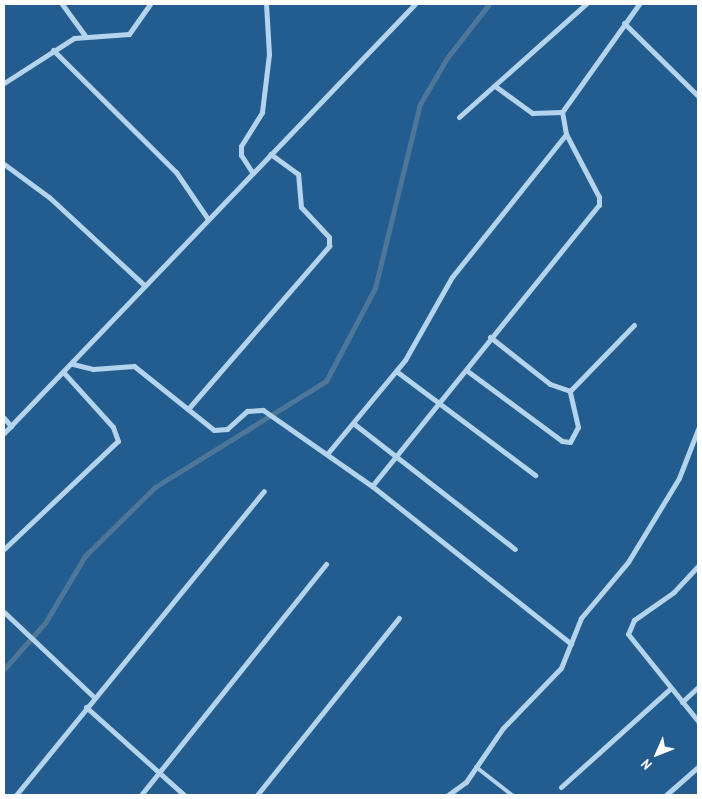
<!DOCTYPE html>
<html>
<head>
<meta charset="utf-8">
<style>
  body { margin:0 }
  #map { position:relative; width:702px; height:799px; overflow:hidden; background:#235d90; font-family:"Archivo Narrow",sans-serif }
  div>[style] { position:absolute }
  .stream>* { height:5px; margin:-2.5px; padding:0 2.5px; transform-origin:2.5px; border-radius:2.5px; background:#4e7699 }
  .service>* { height:4px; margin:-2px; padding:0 2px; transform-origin:2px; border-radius:2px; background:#b4d3ec }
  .minor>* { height:5px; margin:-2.5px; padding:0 2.5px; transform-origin:2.5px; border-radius:2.5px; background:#b4d3ec }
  span { translate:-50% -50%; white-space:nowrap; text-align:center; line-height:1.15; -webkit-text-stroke:4px #235d90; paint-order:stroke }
  .frame { position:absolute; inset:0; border:5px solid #fff; pointer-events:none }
  .north { position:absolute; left:632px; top:729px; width:50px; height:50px; -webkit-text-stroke:4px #235d90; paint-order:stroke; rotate:226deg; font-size:14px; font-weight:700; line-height:20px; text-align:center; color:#fff }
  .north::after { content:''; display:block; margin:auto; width:18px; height:22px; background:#fff; clip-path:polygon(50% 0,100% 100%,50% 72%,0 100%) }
</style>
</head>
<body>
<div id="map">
  <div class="stream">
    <div style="left:4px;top:669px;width:62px;rotate:-48.3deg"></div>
    <div style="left:45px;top:623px;width:78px;rotate:-59.2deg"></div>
    <div style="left:85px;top:556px;width:98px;rotate:-44.6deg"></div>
    <div style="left:155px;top:487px;width:201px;rotate:-31.8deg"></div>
    <div style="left:326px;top:381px;width:105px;rotate:-62.2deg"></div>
    <div style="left:375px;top:288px;width:189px;rotate:-76.3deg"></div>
    <div style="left:420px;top:104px;width:53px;rotate:-59.6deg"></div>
    <div style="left:447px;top:58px;width:68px;rotate:-52.1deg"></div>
  </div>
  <div class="service">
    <div style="left:476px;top:767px;width:46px;rotate:37.9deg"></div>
  </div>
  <div class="minor">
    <div style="left:62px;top:4px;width:39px;rotate:54deg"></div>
    <div style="left:624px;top:23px;width:104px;rotate:44.6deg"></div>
    <div style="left:53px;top:50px;width:173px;rotate:44.8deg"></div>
    <div style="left:176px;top:172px;width:57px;rotate:55.8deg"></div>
    <div style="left:4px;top:83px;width:83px;rotate:-32.7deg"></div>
    <div style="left:74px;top:38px;width:55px;rotate:-4.2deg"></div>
    <div style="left:129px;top:34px;width:37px;rotate:-55deg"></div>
    <div style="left:495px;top:86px;width:46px;rotate:36.1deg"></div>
    <div style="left:532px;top:113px;width:30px;rotate:-2deg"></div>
    <div style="left:459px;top:117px;width:170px;rotate:-41.7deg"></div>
    <div style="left:4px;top:164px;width:56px;rotate:36.3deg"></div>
    <div style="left:49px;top:197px;width:129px;rotate:42.8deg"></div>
    <div style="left:252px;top:172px;width:20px;rotate:-123deg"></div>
    <div style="left:241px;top:155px;width:9px;rotate:-90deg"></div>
    <div style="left:241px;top:146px;width:40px;rotate:-58deg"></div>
    <div style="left:262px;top:112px;width:58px;rotate:-83.1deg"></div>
    <div style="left:269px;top:54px;width:50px;rotate:-93.4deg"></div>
    <div style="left:490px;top:337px;width:76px;rotate:38.1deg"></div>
    <div style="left:550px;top:384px;width:21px;rotate:19deg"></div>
    <div style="left:570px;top:391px;width:92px;rotate:-45.9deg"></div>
    <div style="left:73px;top:364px;width:21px;rotate:14deg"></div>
    <div style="left:93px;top:369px;width:41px;rotate:-4.2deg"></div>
    <div style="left:134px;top:366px;width:102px;rotate:38.7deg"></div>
    <div style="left:214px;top:430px;width:13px;rotate:-4deg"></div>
    <div style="left:227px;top:429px;width:27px;rotate:-42deg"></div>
    <div style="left:247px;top:411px;width:16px;rotate:-4deg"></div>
    <div style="left:263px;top:410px;width:133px;rotate:34.9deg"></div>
    <div style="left:372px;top:486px;width:254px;rotate:38.4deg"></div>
    <div style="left:466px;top:370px;width:119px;rotate:36.5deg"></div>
    <div style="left:562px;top:441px;width:8px;rotate:7deg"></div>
    <div style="left:570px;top:442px;width:17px;rotate:-62deg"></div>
    <div style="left:578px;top:427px;width:37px;rotate:-103deg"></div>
    <div style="left:396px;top:371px;width:174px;rotate:36.8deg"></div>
    <div style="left:188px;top:409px;width:216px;rotate:-49.1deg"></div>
    <div style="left:329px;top:246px;width:9px;rotate:-90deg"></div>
    <div style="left:329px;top:237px;width:41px;rotate:-133deg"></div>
    <div style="left:301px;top:207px;width:33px;rotate:-95deg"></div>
    <div style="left:298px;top:174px;width:34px;rotate:-144deg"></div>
    <div style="left:4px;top:418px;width:11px;rotate:49deg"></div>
    <div style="left:353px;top:423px;width:205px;rotate:37.9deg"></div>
    <div style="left:4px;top:433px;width:594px;rotate:-46.23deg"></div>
    <div style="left:327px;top:454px;width:122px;rotate:-50.3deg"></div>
    <div style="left:405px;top:360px;width:95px;rotate:-60.5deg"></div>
    <div style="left:452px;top:277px;width:183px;rotate:-51.4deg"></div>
    <div style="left:372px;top:486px;width:361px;rotate:-51.1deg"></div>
    <div style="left:599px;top:205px;width:8px;rotate:-90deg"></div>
    <div style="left:599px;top:197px;width:71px;rotate:-117.6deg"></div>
    <div style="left:566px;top:134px;width:22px;rotate:-100deg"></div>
    <div style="left:562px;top:112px;width:133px;rotate:-54.5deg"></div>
    <div style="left:4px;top:549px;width:157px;rotate:-43.5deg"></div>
    <div style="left:118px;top:441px;width:15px;rotate:-110deg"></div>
    <div style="left:113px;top:427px;width:73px;rotate:-132.2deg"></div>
    <div style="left:698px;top:566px;width:35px;rotate:133deg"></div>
    <div style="left:674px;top:592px;width:49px;rotate:145deg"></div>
    <div style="left:634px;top:620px;width:15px;rotate:113deg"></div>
    <div style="left:628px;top:634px;width:112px;rotate:51.2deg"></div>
    <div style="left:4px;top:612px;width:124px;rotate:43.4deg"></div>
    <div style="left:682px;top:702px;width:22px;rotate:-43deg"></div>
    <div style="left:86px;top:707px;width:132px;rotate:41.9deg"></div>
    <div style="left:561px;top:787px;width:148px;rotate:-42deg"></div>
    <div style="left:16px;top:795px;width:392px;rotate:-50.8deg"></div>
    <div style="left:141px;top:795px;width:296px;rotate:-51.3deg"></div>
    <div style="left:257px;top:795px;width:227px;rotate:-51.3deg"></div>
    <div style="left:448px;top:795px;width:22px;rotate:-36deg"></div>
    <div style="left:466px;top:782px;width:65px;rotate:-55.6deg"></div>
    <div style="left:503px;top:728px;width:83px;rotate:-46deg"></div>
    <div style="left:561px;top:668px;width:54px;rotate:-68.2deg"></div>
    <div style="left:581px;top:618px;width:73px;rotate:-50deg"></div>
    <div style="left:628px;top:562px;width:98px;rotate:-58.7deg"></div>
    <div style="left:679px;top:478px;width:53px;rotate:-68.8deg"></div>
    <div style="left:666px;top:795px;width:43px;rotate:-41.2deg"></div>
  </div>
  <div class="frame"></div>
  <div class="north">N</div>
</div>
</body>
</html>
